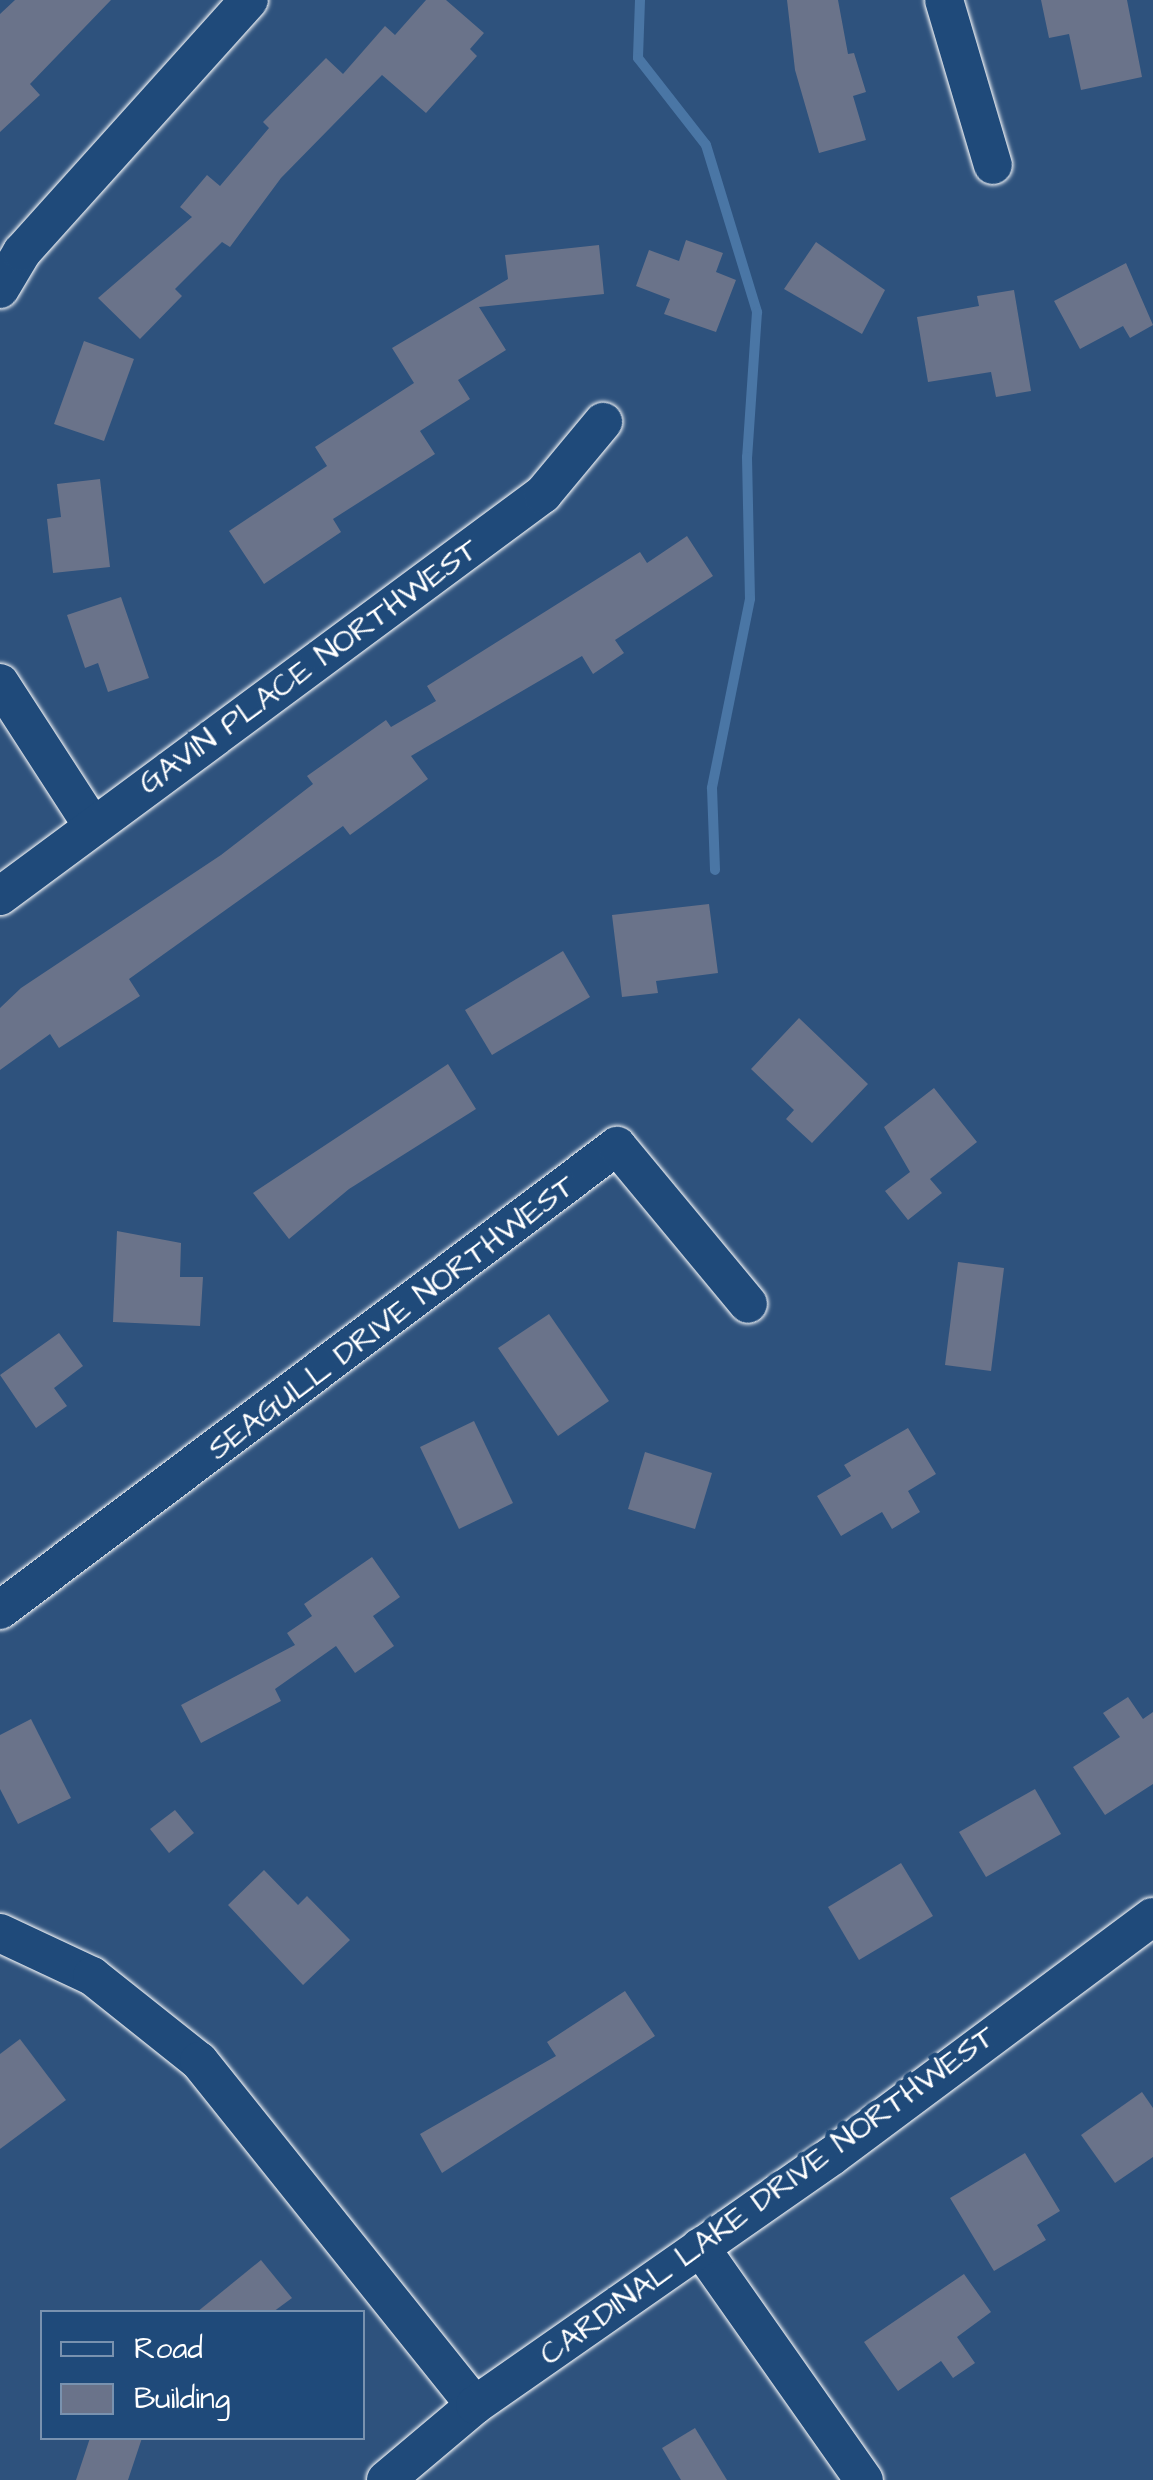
<!DOCTYPE html>
<html>
<head>
<meta charset="utf-8">
<style>
  body { margin:0 }
  #map { position:relative; width:1153px; height:2480px; overflow:hidden; background:#2e527d; font-family:"Architects Daughter",sans-serif }
  div>[style] { position:absolute }
  .stream>* { height:10px; margin:-5px; padding:0 5px; transform-origin:5px; border-radius:5px; background:#4a76a5 }
  .building>* { inset:0; background:#6a738a }
  .roads { filter:drop-shadow(0 0 2px #fff) drop-shadow(0 0 2px #fff) }
  .street>* { height:38px; margin:-19px; padding:0 19px; transform-origin:19px; border-radius:19px; background:#1f4a7a }
  span { translate:-50% -50%; white-space:nowrap; text-align:center; line-height:1.15; -webkit-text-stroke:9px #1f4a7a; paint-order:stroke }
  .street-label { font-size:32px; color:#fff }
  .legend { position:absolute; left:40px; top:2310px; width:325px; height:130px; box-sizing:border-box; background:#1f4a7a; border:2px solid #7992af; margin:0; padding:12px 18px; list-style:none; font-size:30px; color:#fff }
  .legend li { display:flex; align-items:center; gap:20px; height:50px }
  .legend b { width:50px; border:2px solid #7992af }
</style>
</head>
<body>
<div id="map">
  <div class="stream">
    <div style="left:640px;top:0;width:58px;rotate:92deg"></div>
    <div style="left:638px;top:58px;width:110px;rotate:52deg"></div>
    <div style="left:706px;top:145px;width:175px;rotate:73deg"></div>
    <div style="left:757px;top:312px;width:145px;rotate:93.9deg"></div>
    <div style="left:747px;top:457px;width:142px;rotate:88.8deg"></div>
    <div style="left:750px;top:599px;width:193px;rotate:101.4deg"></div>
    <div style="left:712px;top:788px;width:82px;rotate:87.9deg"></div>
  </div>
  <div class="building">
    <div style="clip-path:polygon(15px 0,111px 0,30px 84px,40px 95px,0 132px,0 14px)"></div>
    <div style="clip-path:polygon(426px 0,446px 0,484px 33px,470px 49px,477px 56px,426px 113px,382px 75px,281px 178px,230px 247px,222px 242px,175px 289px,182px 296px,140px 339px,98px 298px,192px 217px,180px 207px,207px 175px,220px 186px,269px 128px,263px 122px,326px 58px,343px 74px,385px 26px,395px 35px)"></div>
    <div style="clip-path:polygon(787px 0,838px 0,848px 54px,854px 53px,866px 92px,853px 96px,866px 140px,819px 153px,795px 70px)"></div>
    <div style="clip-path:polygon(1041px 0,1127px 0,1142px 77px,1081px 90px,1069px 34px,1049px 38px)"></div>
    <div style="clip-path:polygon(686px 240px,723px 253px,716px 272px,736px 280px,716px 332px,664px 314px,670px 299px,636px 286px,649px 250px,679px 261px)"></div>
    <div style="clip-path:polygon(816px 242px,885px 290px,862px 334px,784px 289px)"></div>
    <div style="clip-path:polygon(599px 245px,604px 294px,479px 307px,506px 350px,458px 380px,470px 399px,420px 431px,435px 454px,333px 519px,341px 532px,264px 584px,229px 531px,327px 466px,315px 447px,414px 383px,392px 348px,508px 279px,505px 255px)"></div>
    <div style="clip-path:polygon(1126px 263px,1153px 325px,1130px 338px,1123px 326px,1080px 349px,1054px 301px)"></div>
    <div style="clip-path:polygon(1014px 290px,1031px 391px,996px 397px,991px 372px,928px 382px,917px 317px,979px 306px,977px 296px)"></div>
    <div style="clip-path:polygon(84px 341px,134px 359px,104px 441px,54px 424px)"></div>
    <div style="clip-path:polygon(100px 479px,110px 567px,53px 573px,47px 519px,61px 517px,57px 484px)"></div>
    <div style="clip-path:polygon(687px 536px,713px 576px,615px 640px,624px 653px,593px 674px,582px 656px,411px 756px,428px 779px,350px 835px,343px 826px,129px 979px,140px 996px,59px 1048px,50px 1034px,0 1070px,0 1008px,21px 988px,221px 855px,313px 784px,307px 776px,386px 720px,391px 727px,436px 701px,427px 686px,640px 552px,647px 563px)"></div>
    <div style="clip-path:polygon(121px 597px,149px 678px,108px 692px,98px 663px,85px 668px,67px 615px)"></div>
    <div style="clip-path:polygon(709px 904px,718px 973px,656px 981px,658px 993px,622px 997px,612px 915px)"></div>
    <div style="clip-path:polygon(563px 951px,590px 997px,492px 1055px,465px 1010px)"></div>
    <div style="clip-path:polygon(799px 1018px,868px 1084px,812px 1143px,786px 1119px,794px 1110px,751px 1069px)"></div>
    <div style="clip-path:polygon(448px 1064px,476px 1109px,349px 1189px,289px 1239px,253px 1193px)"></div>
    <div style="clip-path:polygon(934px 1088px,977px 1142px,930px 1179px,942px 1193px,908px 1220px,885px 1191px,910px 1172px,884px 1127px)"></div>
    <div style="clip-path:polygon(117px 1231px,181px 1243px,180px 1277px,203px 1277px,200px 1326px,113px 1322px)"></div>
    <div style="clip-path:polygon(958px 1262px,1004px 1268px,991px 1371px,945px 1365px)"></div>
    <div style="clip-path:polygon(549px 1314px,609px 1401px,558px 1436px,498px 1348px)"></div>
    <div style="clip-path:polygon(59px 1333px,83px 1366px,54px 1388px,67px 1406px,36px 1428px,0 1375px)"></div>
    <div style="clip-path:polygon(474px 1421px,513px 1503px,459px 1529px,420px 1447px)"></div>
    <div style="clip-path:polygon(908px 1428px,936px 1474px,908px 1491px,920px 1512px,892px 1529px,882px 1512px,841px 1536px,817px 1496px,851px 1476px,844px 1465px)"></div>
    <div style="clip-path:polygon(645px 1452px,712px 1473px,695px 1529px,628px 1509px)"></div>
    <div style="clip-path:polygon(372px 1557px,400px 1597px,373px 1616px,394px 1646px,355px 1673px,336px 1646px,275px 1689px,281px 1701px,201px 1743px,181px 1705px,295px 1645px,287px 1633px,312px 1616px,304px 1604px)"></div>
    <div style="clip-path:polygon(1128px 1697px,1143px 1719px,1153px 1712px,1153px 1784px,1105px 1815px,1073px 1767px,1120px 1737px,1103px 1713px)"></div>
    <div style="clip-path:polygon(31px 1719px,71px 1798px,18px 1824px,0 1789px,0 1735px)"></div>
    <div style="clip-path:polygon(1035px 1789px,1061px 1834px,986px 1877px,959px 1832px)"></div>
    <div style="clip-path:polygon(175px 1810px,194px 1833px,169px 1853px,150px 1829px)"></div>
    <div style="clip-path:polygon(901px 1863px,933px 1916px,859px 1960px,828px 1907px)"></div>
    <div style="clip-path:polygon(264px 1870px,298px 1905px,307px 1896px,350px 1940px,303px 1985px,228px 1905px)"></div>
    <div style="clip-path:polygon(625px 1991px,655px 2036px,442px 2173px,420px 2134px,556px 2056px,547px 2042px)"></div>
    <div style="clip-path:polygon(20px 2039px,66px 2100px,0 2149px,0 2054px)"></div>
    <div style="clip-path:polygon(1142px 2092px,1153px 2108px,1153px 2157px,1115px 2183px,1081px 2135px)"></div>
    <div style="clip-path:polygon(1025px 2153px,1060px 2211px,1037px 2225px,1046px 2240px,994px 2271px,950px 2198px)"></div>
    <div style="clip-path:polygon(261px 2260px,292px 2298px,273px 2312px,197px 2312px)"></div>
    <div style="clip-path:polygon(964px 2274px,991px 2312px,957px 2337px,975px 2363px,953px 2378px,941px 2361px,898px 2391px,864px 2342px)"></div>
    <div style="clip-path:polygon(695px 2428px,727px 2480px,681px 2480px,662px 2448px)"></div>
    <div style="clip-path:polygon(90px 2438px,142px 2438px,128px 2480px,76px 2480px)"></div>
  </div>
  <div class="roads">
    <div class="street">
      <div style="left:944px;top:0;width:172px;rotate:73.5deg"></div>
      <div style="left:0;top:289px;width:43px;rotate:-59.3deg"></div>
      <div style="left:22px;top:252px;width:339px;rotate:-48deg"></div>
      <div style="left:0;top:683px;width:171px;rotate:57.1deg"></div>
      <div style="left:0;top:896px;width:676px;rotate:-36.51deg"></div>
      <div style="left:543px;top:494px;width:94px;rotate:-50.2deg"></div>
      <div style="left:0;top:1610px;width:772px;rotate:-36.94deg"></div>
      <div style="left:617px;top:1146px;width:205px;rotate:50.3deg"></div>
      <div style="left:0;top:1933px;width:102px;rotate:25.1deg"></div>
      <div style="left:92px;top:1976px;width:137px;rotate:38.5deg"></div>
      <div style="left:199px;top:2061px;width:441px;rotate:51.3deg"></div>
      <div style="left:700px;top:2247px;width:285px;rotate:54.9deg"></div>
      <div style="left:386px;top:2480px;width:116px;rotate:-40.1deg"></div>
      <div style="left:475px;top:2405px;width:435px;rotate:-34.9deg"></div>
      <div style="left:832px;top:2156px;width:400px;rotate:-36.7deg"></div>
    </div>
  </div>
  <div class="street-label">
    <span style="left:309px;top:667px;rotate:-36deg">GAVIN PLACE NORTHWEST</span>
    <span style="left:392px;top:1318px;rotate:-37deg">SEAGULL DRIVE NORTHWEST</span>
    <span style="left:768px;top:2196px;rotate:-36deg">CARDINAL LAKE DRIVE NORTHWEST</span>
  </div>
  <ul class="legend">
  <li><b style="height:12px;background:#1f4a7a"></b>Road</li>
  <li><b style="height:28px;background:#6a738a"></b>Building</li>
  </ul>
</div>
</body>
</html>
